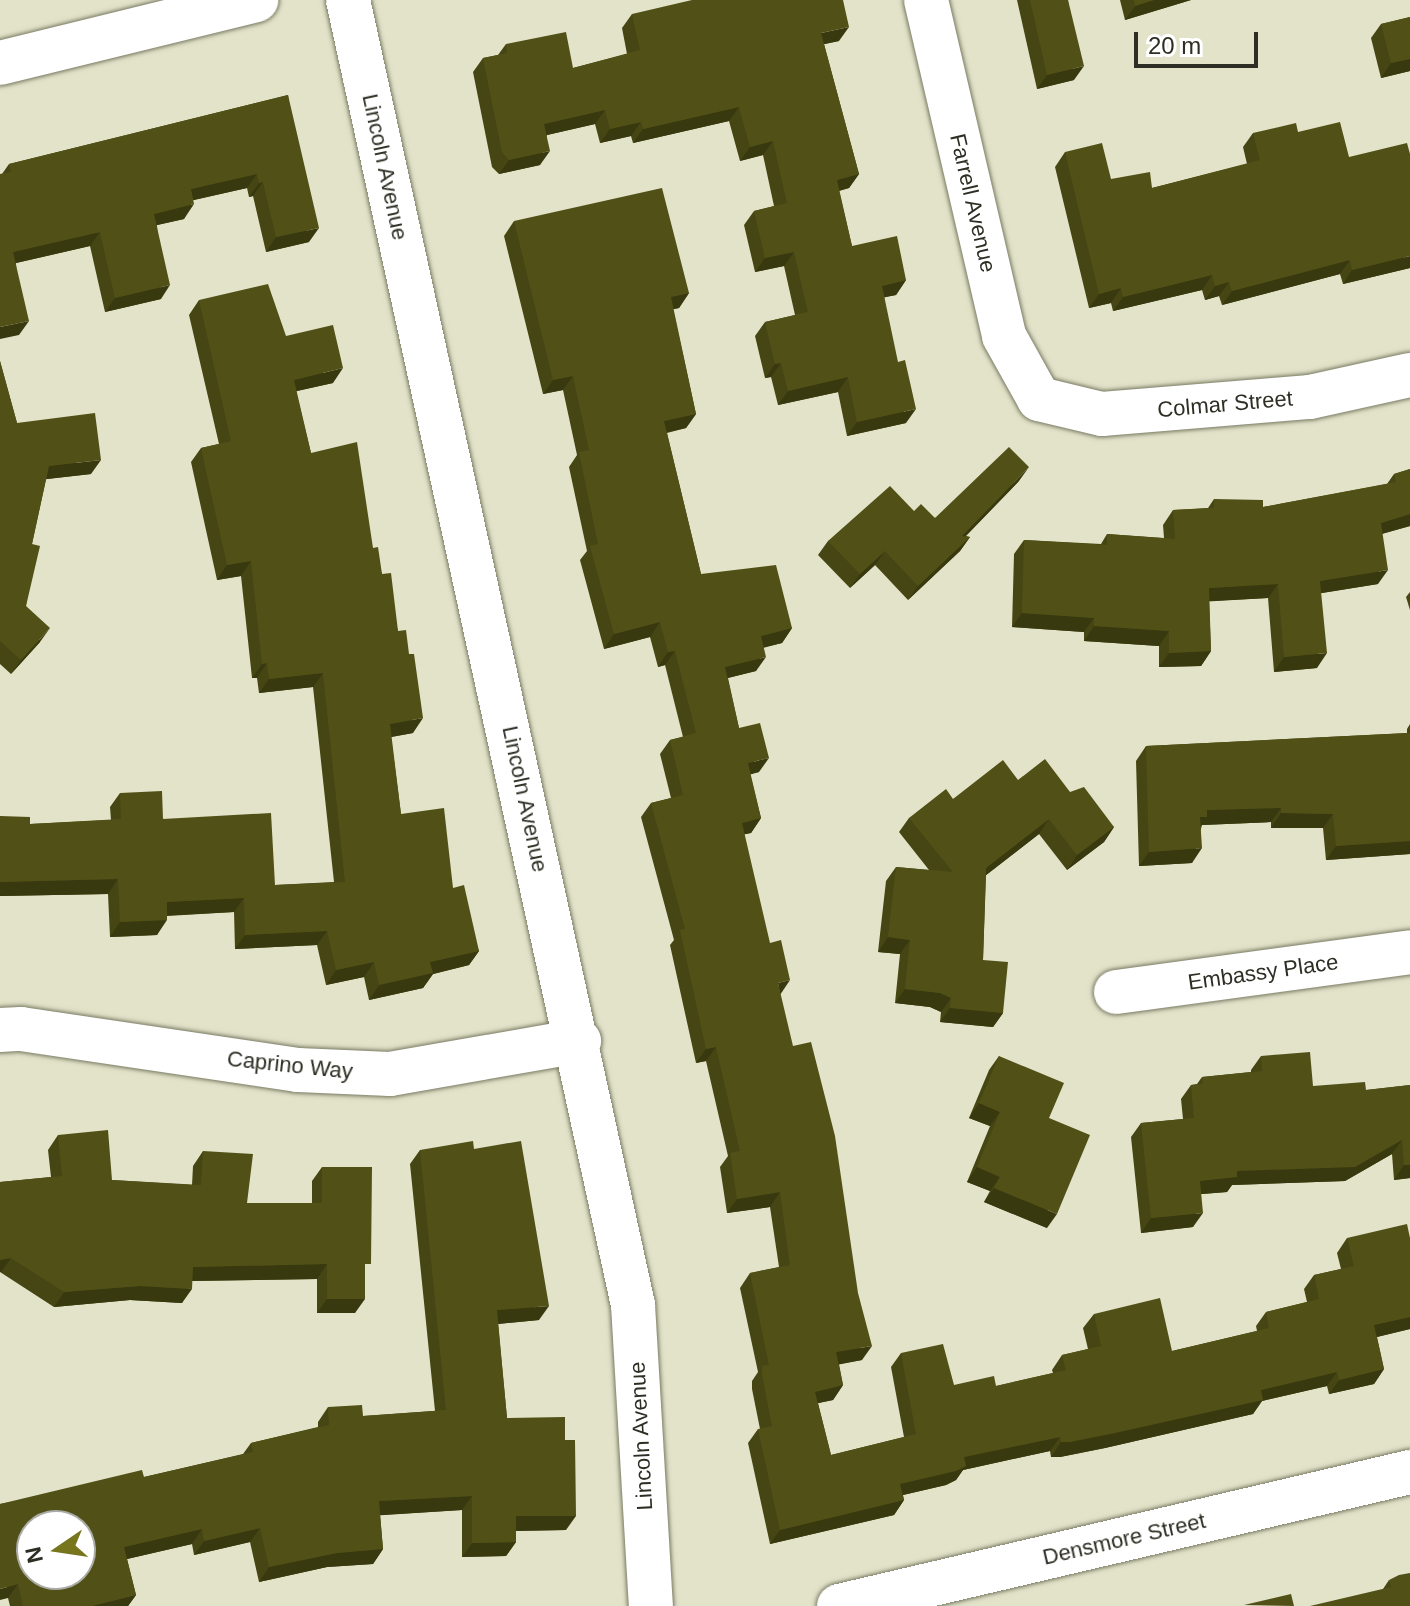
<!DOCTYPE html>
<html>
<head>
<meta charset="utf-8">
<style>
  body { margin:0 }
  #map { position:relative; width:1410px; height:1606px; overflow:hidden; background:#e2e3c9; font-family:Arial,sans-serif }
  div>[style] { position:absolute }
  .roads { filter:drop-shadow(0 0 2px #7a7b64) drop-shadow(0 0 2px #7a7b64) }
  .minor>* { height:44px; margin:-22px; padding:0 22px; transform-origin:22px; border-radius:22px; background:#fff }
  .tertiary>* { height:44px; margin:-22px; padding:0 22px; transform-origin:22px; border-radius:22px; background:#fff }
  .wall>* { inset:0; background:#464614 }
  .shaded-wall>* { inset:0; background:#393910 }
  .building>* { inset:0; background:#515117 }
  span { translate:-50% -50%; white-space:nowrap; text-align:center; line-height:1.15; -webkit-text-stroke:8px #fff; paint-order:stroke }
  .street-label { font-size:22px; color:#2e2e24 }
  .north { position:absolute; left:16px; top:1510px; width:80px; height:80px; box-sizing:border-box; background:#fff; border:2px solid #ababa7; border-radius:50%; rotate:257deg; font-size:22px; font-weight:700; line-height:32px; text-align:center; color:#2e2e24 }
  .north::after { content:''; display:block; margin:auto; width:28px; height:36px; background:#77761d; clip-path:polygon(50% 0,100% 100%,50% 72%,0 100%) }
  .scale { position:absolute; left:1134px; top:32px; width:124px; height:36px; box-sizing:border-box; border:4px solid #2e2e24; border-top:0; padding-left:10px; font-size:24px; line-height:28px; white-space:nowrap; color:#2e2e24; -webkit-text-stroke:6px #fff; paint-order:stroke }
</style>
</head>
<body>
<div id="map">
  <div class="roads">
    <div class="minor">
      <div style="left:926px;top:0;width:345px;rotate:76.9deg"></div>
      <div style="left:1004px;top:336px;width:72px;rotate:60.9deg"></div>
      <div style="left:1039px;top:399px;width:65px;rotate:13.4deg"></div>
      <div style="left:1102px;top:414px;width:209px;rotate:-4.7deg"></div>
      <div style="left:1310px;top:397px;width:102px;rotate:-12.4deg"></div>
      <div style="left:0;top:63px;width:264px;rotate:-13.8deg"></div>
      <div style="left:1116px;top:992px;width:297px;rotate:-7.7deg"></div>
      <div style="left:0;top:1030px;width:21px;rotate:-3deg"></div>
      <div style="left:21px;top:1029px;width:280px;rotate:8.4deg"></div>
      <div style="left:298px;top:1070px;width:92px;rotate:2.5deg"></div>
      <div style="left:390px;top:1074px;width:192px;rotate:-9.9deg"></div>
      <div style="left:839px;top:1606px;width:587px;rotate:-13.21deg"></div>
    </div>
    <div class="tertiary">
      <div style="left:348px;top:0;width:1336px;rotate:77.68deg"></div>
      <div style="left:633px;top:1305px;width:302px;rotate:86.6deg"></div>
    </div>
  </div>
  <div class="wall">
    <div style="clip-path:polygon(1017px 0,1068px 0,1074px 80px,1037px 89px)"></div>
    <div style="clip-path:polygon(1120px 0,1191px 0,1125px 20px)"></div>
    <div style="clip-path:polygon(632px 14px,839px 41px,824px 44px,859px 174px,849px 188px,839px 191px,852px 246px,906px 280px,896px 295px,884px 297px,906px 423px,847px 436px,838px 392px,778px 405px,771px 377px,765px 378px,755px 336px,765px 322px,795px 315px,784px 266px,755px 272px,744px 225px,754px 211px,774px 206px,763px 155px,740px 161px,729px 121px,633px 143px,631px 136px,600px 143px,595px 124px,547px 135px,540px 165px,499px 174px,492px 167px,473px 72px,483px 58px,498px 55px,506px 44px,573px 68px,627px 54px,622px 28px)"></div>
    <div style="clip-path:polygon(1410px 17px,1410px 71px,1381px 78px,1371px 38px,1381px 24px)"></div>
    <div style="clip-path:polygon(288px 95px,309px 242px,266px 252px,253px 196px,249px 197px,247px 188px,193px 200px,184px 219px,157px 225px,161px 299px,105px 312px,90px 246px,16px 263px,19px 335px,2px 174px,9px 164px)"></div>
    <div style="clip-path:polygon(1298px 132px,1349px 157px,1410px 268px,1343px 284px,1340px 274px,1222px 305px,1219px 296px,1205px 300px,1202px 290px,1113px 311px,1111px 303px,1089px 308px,1055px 167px,1065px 152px,1111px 179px,1152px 188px,1247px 164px,1243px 147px,1253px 133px)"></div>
    <div style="clip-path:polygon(514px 221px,689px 293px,679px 308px,673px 309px,696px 414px,686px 428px,667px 433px,701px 574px,792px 628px,782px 643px,764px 647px,756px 671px,728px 678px,739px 728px,759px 772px,750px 774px,761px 818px,751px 833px,744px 834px,862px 1360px,839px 1364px,843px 1385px,833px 1400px,818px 1403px,831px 1455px,904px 1437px,891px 1367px,901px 1353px,954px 1385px,996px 1386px,1053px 1373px,1052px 1370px,1062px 1355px,1088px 1349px,1083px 1328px,1094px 1314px,1172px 1351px,1257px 1331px,1256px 1326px,1266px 1312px,1307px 1302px,1304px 1289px,1314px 1275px,1341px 1269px,1337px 1253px,1347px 1238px,1410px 1238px,1410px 1329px,1377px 1337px,1384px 1369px,1374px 1384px,1329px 1394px,1327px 1386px,1262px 1401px,1253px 1414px,1105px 1448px,1060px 1457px,1051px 1457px,1050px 1451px,963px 1470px,956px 1480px,946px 1485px,903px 1495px,904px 1500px,894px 1515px,770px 1544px,748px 1443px,758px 1429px,760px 1429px,752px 1389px,752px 1381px,758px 1372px,740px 1288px,750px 1273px,779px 1267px,770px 1207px,727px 1213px,720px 1167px,728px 1156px,706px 1061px,696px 1063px,670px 945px,674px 940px,641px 817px,651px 803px,671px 798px,660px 754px,670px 740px,683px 737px,665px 665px,658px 667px,650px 637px,604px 649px,580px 560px,587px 551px,569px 467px,577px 455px,563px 390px,543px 394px,504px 236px)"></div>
    <div style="clip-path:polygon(199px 300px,286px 336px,333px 383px,296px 391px,311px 453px,373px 548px,382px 574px,398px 631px,413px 733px,391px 737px,401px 814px,453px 888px,479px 951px,469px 965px,433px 974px,423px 988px,369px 1000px,364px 977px,326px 985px,317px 945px,235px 949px,234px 912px,167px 916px,157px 935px,110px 937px,108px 894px,0 896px,0 816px,30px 824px,111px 820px,110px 807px,120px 793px,275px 885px,334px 882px,313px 687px,259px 693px,257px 678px,252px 678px,241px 576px,217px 580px,191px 462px,201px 448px,219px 444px,189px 315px)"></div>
    <div style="clip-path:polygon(0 361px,17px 423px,91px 474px,46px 479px,32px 544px,26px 606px,40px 642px,11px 674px,0 664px)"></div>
    <div style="clip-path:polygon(1410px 469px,1410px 526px,1382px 534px,1378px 584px,1321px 593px,1317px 668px,1274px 672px,1268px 598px,1209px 601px,1211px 651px,1201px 666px,1159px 667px,1159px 646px,1084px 641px,1084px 632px,1012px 627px,1014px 554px,1024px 540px,1101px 544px,1107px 534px,1164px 538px,1163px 525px,1173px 510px,1208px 508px,1214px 499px,1263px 507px,1387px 484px,1394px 474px)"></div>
    <div style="clip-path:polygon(1019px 481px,966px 536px,970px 537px,960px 551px,908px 600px,875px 565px,850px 588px,818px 555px,828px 541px,914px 511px,935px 518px)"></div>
    <div style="clip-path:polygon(1410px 592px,1410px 610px,1406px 597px)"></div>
    <div style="clip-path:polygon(1410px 724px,1410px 854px,1326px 860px,1323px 828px,1271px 828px,1271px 822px,1202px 825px,1192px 863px,1139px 866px,1136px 761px,1146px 746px,1407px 733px,1407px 729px)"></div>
    <div style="clip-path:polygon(1018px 780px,1070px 792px,1114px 827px,1104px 842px,1067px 870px,1039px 834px,986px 875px,983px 960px,1003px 1013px,993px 1027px,940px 1022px,941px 1012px,930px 1007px,895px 1003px,900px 954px,878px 952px,886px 881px,896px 867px,929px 870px,899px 832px,909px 818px,953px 799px)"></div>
    <div style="clip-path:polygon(999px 1056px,1049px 1118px,1047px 1228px,984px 1202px,990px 1191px,967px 1182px,990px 1126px,969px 1118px,989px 1070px)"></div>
    <div style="clip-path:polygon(1261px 1056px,1313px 1086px,1366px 1090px,1410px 1085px,1410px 1178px,1394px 1180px,1392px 1154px,1345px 1181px,1232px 1185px,1227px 1192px,1201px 1194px,1193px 1227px,1141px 1233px,1131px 1137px,1141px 1123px,1183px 1119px,1181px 1099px,1191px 1085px,1197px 1084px,1202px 1077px,1251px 1072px,1251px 1070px)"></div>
    <div style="clip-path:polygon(58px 1135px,112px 1180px,192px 1185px,193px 1166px,203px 1151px,247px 1203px,312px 1203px,312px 1181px,322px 1167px,365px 1273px,355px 1313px,317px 1313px,317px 1279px,192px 1281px,182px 1303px,130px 1300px,54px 1307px,0 1272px,0 1182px,51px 1177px,48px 1150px)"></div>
    <div style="clip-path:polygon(474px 1149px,539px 1320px,498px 1324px,507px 1418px,566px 1530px,516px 1531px,516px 1542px,506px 1556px,462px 1557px,462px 1510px,380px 1515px,383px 1549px,373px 1564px,327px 1567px,259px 1582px,250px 1542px,194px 1555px,192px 1544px,127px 1559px,136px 1595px,128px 1606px,10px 1606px,8px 1598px,0 1504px,144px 1477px,243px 1454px,251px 1443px,318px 1427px,318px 1422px,328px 1407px,363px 1416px,435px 1411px,410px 1164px,420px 1150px)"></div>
    <div style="clip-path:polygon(1389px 1580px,1410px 1606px,1383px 1589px)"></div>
  </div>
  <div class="shaded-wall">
    <div style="clip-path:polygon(1154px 0,1191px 0,1125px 20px,1135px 6px)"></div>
    <div style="clip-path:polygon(849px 27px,839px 41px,811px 47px,821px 33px)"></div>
    <div style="clip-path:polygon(1410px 59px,1410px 71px,1381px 78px,1391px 63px)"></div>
    <div style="clip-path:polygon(1084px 66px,1074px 80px,1037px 89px,1047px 75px)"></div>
    <div style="clip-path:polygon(739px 107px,729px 121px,633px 143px,643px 129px)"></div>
    <div style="clip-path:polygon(605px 110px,595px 124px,534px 138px,544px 124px)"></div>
    <div style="clip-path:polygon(641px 122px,631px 136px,600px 143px,610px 129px)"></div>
    <div style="clip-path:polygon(773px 141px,763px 155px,740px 161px,750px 147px)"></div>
    <div style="clip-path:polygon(550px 151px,540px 165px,499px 174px,509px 160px)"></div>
    <div style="clip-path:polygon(257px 174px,247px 188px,181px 203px,191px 189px)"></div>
    <div style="clip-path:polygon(859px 174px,849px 188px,827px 194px,837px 180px)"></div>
    <div style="clip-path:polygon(263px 182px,253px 196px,249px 197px,259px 183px)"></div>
    <div style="clip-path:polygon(194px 204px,184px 219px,144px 228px,154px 214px)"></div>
    <div style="clip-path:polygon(319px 228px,309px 242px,266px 252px,276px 237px)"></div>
    <div style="clip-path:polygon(100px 232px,90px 246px,3px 266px,13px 252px)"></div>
    <div style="clip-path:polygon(794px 252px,784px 266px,755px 272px,765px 258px)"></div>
    <div style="clip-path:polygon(1410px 256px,1410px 268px,1343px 284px,1352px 270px)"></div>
    <div style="clip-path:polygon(1350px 260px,1340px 274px,1222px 305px,1232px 291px)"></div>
    <div style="clip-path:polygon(1212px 275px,1202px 290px,1113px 311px,1123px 297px)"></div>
    <div style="clip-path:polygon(906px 280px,896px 295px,872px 300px,882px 286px)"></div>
    <div style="clip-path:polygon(1229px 282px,1219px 296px,1205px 300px,1215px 286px)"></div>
    <div style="clip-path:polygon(170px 285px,161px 299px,105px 312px,115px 298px)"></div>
    <div style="clip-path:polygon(1121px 288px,1111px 303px,1089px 308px,1099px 294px)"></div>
    <div style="clip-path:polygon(689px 293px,679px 308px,661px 312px,671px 297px)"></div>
    <div style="clip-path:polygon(29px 321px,19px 335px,0 339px,0 327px)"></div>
    <div style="clip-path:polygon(781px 363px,771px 377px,765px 378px,775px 364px)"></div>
    <div style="clip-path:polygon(343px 368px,333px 383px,284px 394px,294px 380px)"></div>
    <div style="clip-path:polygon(573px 376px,563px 390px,543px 394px,553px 380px)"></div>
    <div style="clip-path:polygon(848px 377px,838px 392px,778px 405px,788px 391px)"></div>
    <div style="clip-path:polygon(916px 409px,906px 423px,847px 436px,857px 422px)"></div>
    <div style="clip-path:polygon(696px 414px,686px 428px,654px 435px,664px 421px)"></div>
    <div style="clip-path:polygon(101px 460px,91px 474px,39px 480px,49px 466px)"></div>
    <div style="clip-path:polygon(1029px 467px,1019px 481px,952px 550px,962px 536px)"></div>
    <div style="clip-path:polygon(1410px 514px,1410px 526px,1370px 537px,1381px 523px)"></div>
    <div style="clip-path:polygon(970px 537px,960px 551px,908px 600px,918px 586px)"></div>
    <div style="clip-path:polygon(885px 551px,875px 565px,850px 588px,860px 574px)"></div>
    <div style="clip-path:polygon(251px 561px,241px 576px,217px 580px,227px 565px)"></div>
    <div style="clip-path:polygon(1388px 570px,1378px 584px,1310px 595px,1320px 581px)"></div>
    <div style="clip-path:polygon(1278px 584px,1268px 598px,1199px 602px,1209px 588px)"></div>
    <div style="clip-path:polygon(1022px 613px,1094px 618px,1084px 632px,1012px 627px)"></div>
    <div style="clip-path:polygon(660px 622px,650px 637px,604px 649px,614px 634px)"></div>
    <div style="clip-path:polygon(1094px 626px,1169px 631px,1159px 646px,1084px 641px)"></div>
    <div style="clip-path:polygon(50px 628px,40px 642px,11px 674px,21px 660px)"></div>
    <div style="clip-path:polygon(792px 628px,782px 643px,751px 651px,761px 636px)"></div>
    <div style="clip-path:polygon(675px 651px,665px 665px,658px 667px,668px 652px)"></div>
    <div style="clip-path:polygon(1211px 651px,1201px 666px,1159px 667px,1169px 653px)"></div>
    <div style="clip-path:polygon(1327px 653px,1317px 668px,1274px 672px,1284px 657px)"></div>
    <div style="clip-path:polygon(766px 657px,756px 671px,715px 681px,725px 667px)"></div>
    <div style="clip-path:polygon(267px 663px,257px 678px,252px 678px,262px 664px)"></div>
    <div style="clip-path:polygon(323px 673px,313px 687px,259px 693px,269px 679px)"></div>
    <div style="clip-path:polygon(423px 718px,413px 733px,380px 739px,390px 724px)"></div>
    <div style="clip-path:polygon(769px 758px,759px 772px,738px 778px,748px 763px)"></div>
    <div style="clip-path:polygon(1281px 808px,1271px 822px,1202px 825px,1197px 831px,1200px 817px,1207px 810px)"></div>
    <div style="clip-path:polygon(1281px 813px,1333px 814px,1323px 828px,1271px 828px)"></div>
    <div style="clip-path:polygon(761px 818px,751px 833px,732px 837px,742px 823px)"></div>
    <div style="clip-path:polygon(1049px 819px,1039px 834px,976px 883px,986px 868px)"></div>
    <div style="clip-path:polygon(1114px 827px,1104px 842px,1067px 870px,1077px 855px)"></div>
    <div style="clip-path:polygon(1410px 841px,1410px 854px,1326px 860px,1336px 846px)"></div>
    <div style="clip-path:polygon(1202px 848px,1192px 863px,1139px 866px,1149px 852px)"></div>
    <div style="clip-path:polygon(118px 879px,108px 894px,0 896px,0 882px)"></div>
    <div style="clip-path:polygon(244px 898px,234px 912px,157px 916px,167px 902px)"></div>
    <div style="clip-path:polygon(167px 920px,157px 935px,110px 937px,120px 922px)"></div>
    <div style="clip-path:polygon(327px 931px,317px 945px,235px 949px,245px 935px)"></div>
    <div style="clip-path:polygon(888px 937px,910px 940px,900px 954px,878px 952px)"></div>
    <div style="clip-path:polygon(479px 951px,469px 965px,433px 974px,423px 988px,369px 1000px,379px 985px,430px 962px)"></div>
    <div style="clip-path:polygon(374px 962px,364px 977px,326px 985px,336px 970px)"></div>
    <div style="clip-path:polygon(790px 980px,780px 995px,778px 983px)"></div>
    <div style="clip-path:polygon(905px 989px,940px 993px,951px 998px,941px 1012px,930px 1007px,895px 1003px)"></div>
    <div style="clip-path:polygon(950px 1008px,1003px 1013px,993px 1027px,940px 1022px)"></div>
    <div style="clip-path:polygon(716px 1047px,706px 1061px,696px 1063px,706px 1049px)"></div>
    <div style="clip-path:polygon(979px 1103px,1000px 1112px,990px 1126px,969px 1118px)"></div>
    <div style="clip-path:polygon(1402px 1140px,1392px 1154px,1345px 1181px,1232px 1185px,1227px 1192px,1190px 1195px,1200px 1181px,1237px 1171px)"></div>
    <div style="clip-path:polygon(1404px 1165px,1410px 1165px,1410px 1178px,1394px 1180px)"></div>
    <div style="clip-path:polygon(977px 1167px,1000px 1177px,990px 1191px,967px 1182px)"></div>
    <div style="clip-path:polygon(994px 1188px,1057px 1214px,1047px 1228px,984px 1202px)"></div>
    <div style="clip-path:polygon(780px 1192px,770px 1207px,727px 1213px,737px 1199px)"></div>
    <div style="clip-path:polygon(1203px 1213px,1193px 1227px,1141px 1233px,1151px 1218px)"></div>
    <div style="clip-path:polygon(11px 1258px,1px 1272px,0 1272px,0 1260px)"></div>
    <div style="clip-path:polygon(327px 1264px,317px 1279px,183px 1281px,193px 1267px)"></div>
    <div style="clip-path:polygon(140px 1286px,192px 1289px,182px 1303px,130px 1300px,54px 1307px,64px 1292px)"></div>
    <div style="clip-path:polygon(327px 1299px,365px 1299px,355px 1313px,317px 1313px)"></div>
    <div style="clip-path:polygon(549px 1306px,539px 1320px,487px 1325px,497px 1310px)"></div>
    <div style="clip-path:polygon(1410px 1317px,1410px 1329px,1364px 1340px,1374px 1325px)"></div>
    <div style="clip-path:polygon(872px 1346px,862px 1360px,826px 1367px,836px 1352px)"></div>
    <div style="clip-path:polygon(1384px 1369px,1374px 1384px,1329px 1394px,1339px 1380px)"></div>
    <div style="clip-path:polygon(1337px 1372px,1327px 1386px,1262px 1401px,1253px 1414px,1105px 1448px,1060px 1457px,1051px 1457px,1061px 1442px,1261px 1390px)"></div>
    <div style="clip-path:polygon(843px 1385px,833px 1400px,805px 1406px,815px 1392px)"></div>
    <div style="clip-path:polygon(1060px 1437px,1050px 1451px,963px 1470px,956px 1480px,946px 1485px,890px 1498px,900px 1484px,964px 1457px)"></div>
    <div style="clip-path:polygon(472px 1496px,462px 1510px,369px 1516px,379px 1501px)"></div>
    <div style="clip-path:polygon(904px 1500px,894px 1515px,770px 1544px,780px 1530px)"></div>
    <div style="clip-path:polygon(516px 1516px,576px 1516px,566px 1530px,506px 1531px)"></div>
    <div style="clip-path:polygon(260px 1528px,250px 1542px,194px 1555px,204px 1541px)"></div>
    <div style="clip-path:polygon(202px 1529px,192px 1544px,114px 1562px,124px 1547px)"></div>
    <div style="clip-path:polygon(516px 1542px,506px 1556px,462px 1557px,472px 1543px)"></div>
    <div style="clip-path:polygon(383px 1549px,373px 1564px,327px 1567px,259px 1582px,269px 1567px,337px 1553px)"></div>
    <div style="clip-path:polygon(18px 1584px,8px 1598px,0 1600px,0 1589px)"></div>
    <div style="clip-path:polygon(136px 1595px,128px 1606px,92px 1606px)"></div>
  </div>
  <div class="building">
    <div style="clip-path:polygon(692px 0,843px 0,849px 27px,821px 33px,859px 174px,837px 180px,852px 246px,897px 236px,906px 280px,882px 286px,898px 362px,905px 360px,916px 409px,857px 422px,848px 377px,788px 391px,781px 363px,775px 364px,765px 322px,808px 312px,794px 252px,765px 258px,754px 211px,787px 203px,773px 141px,750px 147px,739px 107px,643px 129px,641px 122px,610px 129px,605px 110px,544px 124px,550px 151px,509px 160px,502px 152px,483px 58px,507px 53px,506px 44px,566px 32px,573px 68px,640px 50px,632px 14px)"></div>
    <div style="clip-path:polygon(1030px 0,1068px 0,1084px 66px,1047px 75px)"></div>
    <div style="clip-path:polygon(1134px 0,1154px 0,1135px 6px)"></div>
    <div style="clip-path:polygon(1410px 17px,1410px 59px,1391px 63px,1381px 24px)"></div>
    <div style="clip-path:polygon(288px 95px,319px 228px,276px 237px,263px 182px,259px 183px,257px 174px,191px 189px,194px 204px,154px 214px,170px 285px,115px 298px,100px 232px,13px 252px,29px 321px,0 327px,0 174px,11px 172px,9px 164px)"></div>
    <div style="clip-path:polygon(1340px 122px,1349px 157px,1407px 143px,1410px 154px,1410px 256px,1352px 270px,1350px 260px,1232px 291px,1229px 282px,1215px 286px,1212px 275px,1123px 297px,1121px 288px,1099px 294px,1065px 152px,1102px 143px,1111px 179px,1150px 172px,1152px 188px,1260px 160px,1253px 133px,1296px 123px,1298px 132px)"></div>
    <div style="clip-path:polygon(662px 188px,689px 293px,671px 297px,696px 414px,664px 421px,701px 574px,776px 565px,792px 628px,761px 636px,766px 657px,725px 667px,739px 728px,760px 723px,769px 758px,748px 763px,761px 818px,742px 823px,770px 943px,781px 940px,790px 980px,778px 983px,793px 1046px,811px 1042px,835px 1136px,858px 1293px,872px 1346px,836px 1352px,843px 1385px,815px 1392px,831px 1455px,916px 1434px,901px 1353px,943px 1344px,954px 1385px,994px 1376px,996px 1386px,1066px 1370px,1062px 1355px,1101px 1346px,1094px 1314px,1160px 1298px,1172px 1351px,1269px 1328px,1266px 1312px,1319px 1299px,1314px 1275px,1354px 1266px,1347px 1238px,1407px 1224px,1410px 1238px,1410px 1317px,1374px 1325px,1384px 1369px,1339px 1380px,1337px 1372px,1261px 1390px,1263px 1400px,1115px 1433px,1070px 1442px,1061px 1442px,1060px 1437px,964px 1457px,966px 1466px,956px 1471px,900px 1484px,904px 1500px,780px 1530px,758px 1429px,772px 1426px,762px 1374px,762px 1366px,769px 1365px,750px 1273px,790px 1265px,780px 1192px,737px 1199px,730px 1153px,740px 1151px,716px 1047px,706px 1049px,680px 930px,685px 929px,651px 803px,683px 795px,670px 740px,696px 733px,675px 651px,668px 652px,660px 622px,614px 634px,590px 546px,598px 544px,579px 452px,589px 450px,573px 376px,553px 380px,514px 221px)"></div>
    <div style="clip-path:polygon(268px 284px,286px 336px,333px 325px,343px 368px,294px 380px,311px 453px,357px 442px,373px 548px,378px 547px,382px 574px,391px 573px,398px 631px,406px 630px,409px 654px,414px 654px,423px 718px,390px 724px,401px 814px,444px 808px,453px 888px,464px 885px,479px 951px,430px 962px,433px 973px,379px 985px,374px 962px,336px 970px,327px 931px,245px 935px,244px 898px,167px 902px,167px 920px,120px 922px,118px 879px,0 882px,0 816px,30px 817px,30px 824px,121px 819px,120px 793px,162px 791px,163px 819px,271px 813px,275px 885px,345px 882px,323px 673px,269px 679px,267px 663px,262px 664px,251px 561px,227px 565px,201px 448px,231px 441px,199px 300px)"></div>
    <div style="clip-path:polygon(0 361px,17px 423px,95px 413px,101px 460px,49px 466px,32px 544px,40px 546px,26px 606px,50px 628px,21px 660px,0 641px)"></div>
    <div style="clip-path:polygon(1009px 447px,1029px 467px,962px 536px,970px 537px,918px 586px,885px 551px,860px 574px,828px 541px,890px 486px,914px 511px,921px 504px,935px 518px)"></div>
    <div style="clip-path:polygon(1410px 469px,1410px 514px,1381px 523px,1388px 570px,1320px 581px,1327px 653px,1284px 657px,1278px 584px,1209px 588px,1211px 651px,1169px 653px,1169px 631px,1094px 626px,1094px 618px,1022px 613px,1024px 540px,1107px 545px,1107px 534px,1175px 539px,1173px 510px,1214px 508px,1214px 499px,1263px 500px,1263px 507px,1396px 482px,1394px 474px)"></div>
    <div style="clip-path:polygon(1410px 733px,1410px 841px,1336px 846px,1333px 814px,1281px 813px,1281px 808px,1207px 810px,1207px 817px,1200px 817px,1202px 848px,1149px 852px,1146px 746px)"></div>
    <div style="clip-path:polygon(1045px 759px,1070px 792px,1084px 787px,1114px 827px,1077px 855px,1049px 819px,986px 868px,983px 960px,1008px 962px,1003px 1013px,950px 1008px,951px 998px,940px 993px,905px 989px,910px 940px,888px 937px,896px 867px,953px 872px,909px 818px,946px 789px,953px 799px,1003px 760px,1018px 780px)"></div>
    <div style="clip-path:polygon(1310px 1052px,1313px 1086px,1365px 1082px,1366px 1090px,1410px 1085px,1410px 1165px,1404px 1165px,1402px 1140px,1355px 1167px,1237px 1171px,1237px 1177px,1200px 1181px,1203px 1213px,1151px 1218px,1141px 1123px,1194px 1118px,1191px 1085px,1203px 1084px,1202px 1077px,1262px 1071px,1261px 1056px)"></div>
    <div style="clip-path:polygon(999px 1056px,1064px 1083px,1049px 1118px,1090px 1135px,1057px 1214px,994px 1188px,1000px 1177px,977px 1167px,1000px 1112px,979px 1103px)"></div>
    <div style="clip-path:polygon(108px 1130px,112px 1180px,201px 1185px,203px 1151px,253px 1154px,247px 1203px,322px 1203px,322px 1167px,372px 1167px,371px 1264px,365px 1264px,365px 1299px,327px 1299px,327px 1264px,193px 1267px,192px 1289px,140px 1286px,64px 1292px,11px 1258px,0 1260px,0 1182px,62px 1176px,58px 1135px)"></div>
    <div style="clip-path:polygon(evenodd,473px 1141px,474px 1149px,521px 1141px,549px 1306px,497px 1310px,507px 1418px,565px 1417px,565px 1440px,575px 1440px,576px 1516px,516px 1516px,516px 1542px,472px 1543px,472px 1496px,379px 1501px,383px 1549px,337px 1553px,269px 1567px,260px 1528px,204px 1541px,202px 1529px,124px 1547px,136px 1595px,92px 1606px,23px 1606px,18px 1584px,0 1589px,0 1504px,142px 1470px,144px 1477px,253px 1452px,251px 1443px,329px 1425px,328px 1407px,362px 1405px,363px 1416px,446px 1410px,420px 1150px,473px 1141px,32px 1526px,80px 1526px,80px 1574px,32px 1574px,32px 1526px)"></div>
    <div style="clip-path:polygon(1410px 1573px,1410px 1606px,1310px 1606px,1391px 1587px,1389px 1580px,1399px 1575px)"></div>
    <div style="clip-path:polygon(1291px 1594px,1294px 1606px,1244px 1605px)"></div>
  </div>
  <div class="street-label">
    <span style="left:385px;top:167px;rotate:78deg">Lincoln Avenue</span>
    <span style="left:973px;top:203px;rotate:77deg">Farrell Avenue</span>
    <span style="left:1225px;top:404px;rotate:-5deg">Colmar Street</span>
    <span style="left:525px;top:799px;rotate:78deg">Lincoln Avenue</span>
    <span style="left:1263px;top:972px;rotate:-8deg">Embassy Place</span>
    <span style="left:290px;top:1065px;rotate:6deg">Caprino Way</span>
    <span style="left:641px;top:1436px;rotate:-93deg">Lincoln Avenue</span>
    <span style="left:1124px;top:1539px;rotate:-13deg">Densmore Street</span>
  </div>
  <div class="north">N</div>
  <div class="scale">20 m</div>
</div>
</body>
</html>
